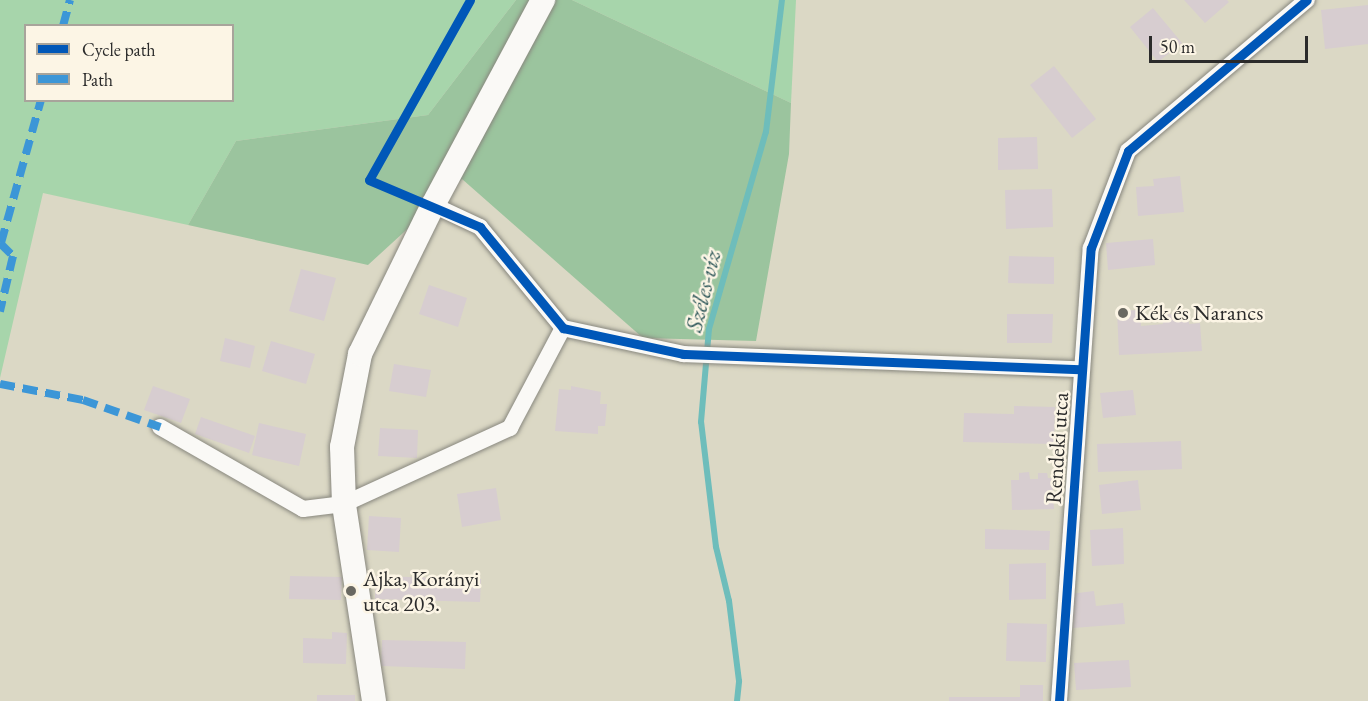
<!DOCTYPE html>
<html>
<head>
<meta charset="utf-8">
<style>
  body { margin:0 }
  #map { position:relative; width:1368px; height:701px; overflow:hidden; background:#dbd8c5; font-family:"EB Garamond",serif }
  div>[style] { position:absolute }
  .green>* { inset:0; background:#a7d5ab }
  .forest>* { inset:0; background:#9bc49e }
  .stream>* { height:6px; margin:-3px; padding:0 3px; transform-origin:3px; border-radius:3px; background:#6ebdbb }
  .building>* { inset:0; background:#d7cdd0 }
  .roads { filter:drop-shadow(0 0 2px #88877e) drop-shadow(0 0 2px #88877e) }
  .street>* { height:16px; margin:-8px; padding:0 8px; transform-origin:8px; border-radius:8px; background:#faf9f6 }
  .secondary>* { height:24px; margin:-12px; padding:0 12px; transform-origin:12px; border-radius:12px; background:#faf9f6 }
  .quiet>* { height:8px; margin-top:-4px; transform-origin:0; background:repeating-linear-gradient(90deg,#3c96d7 0 15px,transparent 0 23px) }
  .cycleway>* { height:9px; margin:-4.5px; padding:0 4.5px; transform-origin:4.5px; border-radius:4.5px; background:#0057b8 }
  .dots>* { width:16px; height:16px; translate:-50% -50%; box-sizing:border-box; border:3px solid #fcf5e5; border-radius:50% }
  span { translate:-50% -50%; white-space:nowrap; text-align:center; line-height:1.15; -webkit-text-stroke:5px #fcf5e5; paint-order:stroke }
  .poi-label { font-size:22px; color:#2b2b2b }
  .left { translate:0 -50%; text-align:left }
  .street-label { font-size:22px; color:#2b2b2b }
  .water-label { font-size:24px; color:#325a5c; font-style:italic }
  .legend { position:absolute; left:24px; top:24px; width:210px; height:78px; box-sizing:border-box; background:#fcf5e5; border:2px solid #a8a49b; margin:0; padding:8px 10px; list-style:none; font-size:18px; color:#2b2b2b }
  .legend li { display:flex; align-items:center; gap:12px; height:30px }
  .legend b { width:30px; border:2px solid #a8a49b }
  .scale { position:absolute; left:1149px; top:36px; width:159px; height:27px; box-sizing:border-box; border:3px solid #2b2b2b; border-top:0; padding-left:8px; font-size:18px; line-height:21px; white-space:nowrap; color:#2b2b2b; -webkit-text-stroke:4px #fcf5e5; paint-order:stroke }
</style>
</head>
<body>
<div id="map">
  <div class="green">
    <div style="clip-path:polygon(evenodd,0 0,516px 0,428px 115px,236px 141px,188px 225px,43px 193px,0 378px,0 0,26px 26px,232px 26px,232px 100px,26px 100px,26px 26px)"></div>
    <div style="clip-path:polygon(572px 0,796px 0,791px 103px)"></div>
  </div>
  <div class="forest">
    <div style="clip-path:polygon(516px 0,572px 0,791px 103px,789px 154px,756px 341px,643px 338px,462px 179px,368px 265px,188px 225px,236px 141px,428px 115px)"></div>
  </div>
  <div class="stream">
    <div style="left:737px;top:701px;width:20px;rotate:-84deg"></div>
    <div style="left:739px;top:681px;width:81px;rotate:-97.1deg"></div>
    <div style="left:729px;top:601px;width:56px;rotate:-103.5deg"></div>
    <div style="left:716px;top:547px;width:126px;rotate:-96.8deg"></div>
    <div style="left:701px;top:422px;width:93px;rotate:-85.1deg"></div>
    <div style="left:709px;top:329px;width:205px;rotate:-73.9deg"></div>
    <div style="left:766px;top:132px;width:133px;rotate:-83.1deg"></div>
  </div>
  <div class="building">
    <div style="clip-path:polygon(1184px 0,1227px 0,1229px 2px,1205px 23px)"></div>
    <div style="clip-path:polygon(1368px 5px,1368px 44px,1325px 49px,1321px 10px)"></div>
    <div style="clip-path:polygon(1153px 8px,1182px 43px,1158px 62px,1130px 27px)"></div>
    <div style="clip-path:polygon(1054px 66px,1096px 119px,1072px 138px,1030px 85px)"></div>
    <div style="clip-path:polygon(1037px 137px,1038px 169px,998px 170px,998px 138px)"></div>
    <div style="clip-path:polygon(1180px 176px,1184px 212px,1138px 216px,1136px 187px,1154px 186px,1153px 179px)"></div>
    <div style="clip-path:polygon(1052px 189px,1053px 227px,1006px 229px,1005px 190px)"></div>
    <div style="clip-path:polygon(1153px 239px,1155px 265px,1108px 270px,1106px 243px)"></div>
    <div style="clip-path:polygon(1009px 256px,1054px 257px,1054px 284px,1008px 283px)"></div>
    <div style="clip-path:polygon(301px 269px,336px 278px,324px 321px,289px 311px)"></div>
    <div style="clip-path:polygon(429px 285px,467px 298px,458px 327px,419px 314px)"></div>
    <div style="clip-path:polygon(1140px 310px,1141px 326px,1163px 324px,1162px 315px,1188px 313px,1189px 324px,1200px 323px,1202px 351px,1119px 355px,1117px 311px)"></div>
    <div style="clip-path:polygon(1007px 314px,1053px 314px,1052px 343px,1007px 343px)"></div>
    <div style="clip-path:polygon(225px 338px,255px 346px,250px 368px,220px 361px)"></div>
    <div style="clip-path:polygon(271px 341px,315px 354px,306px 384px,262px 371px)"></div>
    <div style="clip-path:polygon(394px 364px,431px 370px,426px 397px,389px 391px)"></div>
    <div style="clip-path:polygon(153px 386px,190px 399px,181px 423px,144px 410px)"></div>
    <div style="clip-path:polygon(571px 386px,601px 392px,600px 404px,607px 404px,605px 426px,598px 426px,598px 434px,555px 431px,559px 389px,571px 390px)"></div>
    <div style="clip-path:polygon(1133px 390px,1136px 415px,1103px 418px,1100px 393px)"></div>
    <div style="clip-path:polygon(1014px 406px,1055px 407px,1054px 444px,963px 442px,964px 413px,1014px 414px)"></div>
    <div style="clip-path:polygon(201px 417px,255px 436px,249px 453px,195px 434px)"></div>
    <div style="clip-path:polygon(259px 423px,306px 434px,299px 466px,252px 455px)"></div>
    <div style="clip-path:polygon(380px 428px,418px 430px,417px 458px,378px 456px)"></div>
    <div style="clip-path:polygon(1181px 441px,1182px 469px,1098px 472px,1097px 444px)"></div>
    <div style="clip-path:polygon(1029px 472px,1030px 479px,1038px 479px,1038px 473px,1047px 473px,1048px 478px,1052px 478px,1054px 509px,1012px 510px,1011px 480px,1019px 480px,1019px 473px)"></div>
    <div style="clip-path:polygon(1138px 480px,1141px 510px,1102px 514px,1099px 485px)"></div>
    <div style="clip-path:polygon(496px 488px,501px 520px,462px 527px,457px 494px)"></div>
    <div style="clip-path:polygon(369px 516px,401px 518px,399px 552px,367px 550px)"></div>
    <div style="clip-path:polygon(1123px 528px,1124px 564px,1092px 566px,1090px 530px)"></div>
    <div style="clip-path:polygon(985px 529px,1050px 531px,1049px 550px,985px 549px)"></div>
    <div style="clip-path:polygon(1046px 563px,1046px 599px,1009px 600px,1009px 564px)"></div>
    <div style="clip-path:polygon(290px 576px,342px 577px,341px 600px,289px 599px)"></div>
    <div style="clip-path:polygon(375px 576px,481px 579px,480px 602px,375px 599px)"></div>
    <div style="clip-path:polygon(1094px 591px,1096px 606px,1123px 603px,1125px 624px,1073px 628px,1070px 594px)"></div>
    <div style="clip-path:polygon(1007px 623px,1047px 624px,1046px 662px,1006px 661px)"></div>
    <div style="clip-path:polygon(332px 632px,347px 633px,346px 664px,303px 663px,303px 638px,332px 639px)"></div>
    <div style="clip-path:polygon(382px 640px,466px 642px,465px 669px,381px 666px)"></div>
    <div style="clip-path:polygon(1129px 660px,1131px 687px,1076px 690px,1074px 663px)"></div>
    <div style="clip-path:polygon(1020px 685px,1043px 685px,1043px 701px,949px 701px,949px 697px,1020px 697px)"></div>
    <div style="clip-path:polygon(317px 695px,355px 695px,355px 701px,317px 701px)"></div>
  </div>
  <div class="roads">
    <div class="street">
      <div style="left:433px;top:205px;width:52px;rotate:25.1deg"></div>
      <div style="left:480px;top:227px;width:131px;rotate:50.6deg"></div>
      <div style="left:563px;top:328px;width:123px;rotate:12.2deg"></div>
      <div style="left:683px;top:354px;width:399px;rotate:2.2deg"></div>
      <div style="left:160px;top:427px;width:165px;rotate:29.8deg"></div>
      <div style="left:303px;top:509px;width:41px;rotate:-7deg"></div>
      <div style="left:344px;top:504px;width:183px;rotate:-24.6deg"></div>
      <div style="left:510px;top:428px;width:113px;rotate:-62.1deg"></div>
      <div style="left:1059px;top:701px;width:454px;rotate:-86deg"></div>
      <div style="left:1091px;top:248px;width:104px;rotate:-69.1deg"></div>
      <div style="left:1128px;top:151px;width:234px;rotate:-40.2deg"></div>
    </div>
    <div class="secondary">
      <div style="left:374px;top:701px;width:199px;rotate:-98.7deg"></div>
      <div style="left:344px;top:504px;width:57px;rotate:-92deg"></div>
      <div style="left:342px;top:447px;width:95px;rotate:-79deg"></div>
      <div style="left:360px;top:354px;width:166px;rotate:-63.9deg"></div>
      <div style="left:433px;top:205px;width:233px;rotate:-61.8deg"></div>
    </div>
  </div>
  <div class="quiet">
    <div style="left:63px;top:26px;width:27px;rotate:-75deg"></div>
    <div style="left:0;top:243px;width:18px;rotate:45deg"></div>
    <div style="left:13px;top:256px;width:57px;rotate:103.3deg"></div>
    <div style="left:1px;top:243px;width:148px;rotate:-74.4deg"></div>
    <div style="left:0;top:384px;width:85px;rotate:10.9deg"></div>
    <div style="left:83px;top:400px;width:82px;rotate:19.3deg"></div>
  </div>
  <div class="cycleway">
    <div style="left:470px;top:0;width:206px;rotate:119.3deg"></div>
    <div style="left:369px;top:180px;width:121px;rotate:22.9deg"></div>
    <div style="left:480px;top:227px;width:131px;rotate:50.6deg"></div>
    <div style="left:563px;top:328px;width:123px;rotate:12.2deg"></div>
    <div style="left:683px;top:354px;width:399px;rotate:2.2deg"></div>
    <div style="left:1059px;top:701px;width:454px;rotate:-86deg"></div>
    <div style="left:1091px;top:248px;width:104px;rotate:-69.1deg"></div>
    <div style="left:1128px;top:151px;width:234px;rotate:-40.2deg"></div>
  </div>
  <div class="dots">
    <div style="left:1123px;top:313px;background:#696861"></div>
    <div style="left:351px;top:591px;background:#696861"></div>
  </div>
  <div class="poi-label">
    <span class="left" style="left:1135px;top:313px">Kék és Narancs</span>
    <span class="left" style="left:363px;top:591px">Ajka, Korányi<br>utca 203.</span>
  </div>
  <div class="street-label">
    <span style="left:1057px;top:448px;rotate:-86deg">Rendeki utca</span>
  </div>
  <div class="water-label">
    <span style="left:703px;top:291px;rotate:-76deg">Széles-víz</span>
  </div>
  <ul class="legend">
  <li><b style="height:8px;background:#0057b8"></b>Cycle path</li>
  <li><b style="height:8px;background:#3c96d7"></b>Path</li>
  </ul>
  <div class="scale">50 m</div>
</div>
</body>
</html>
